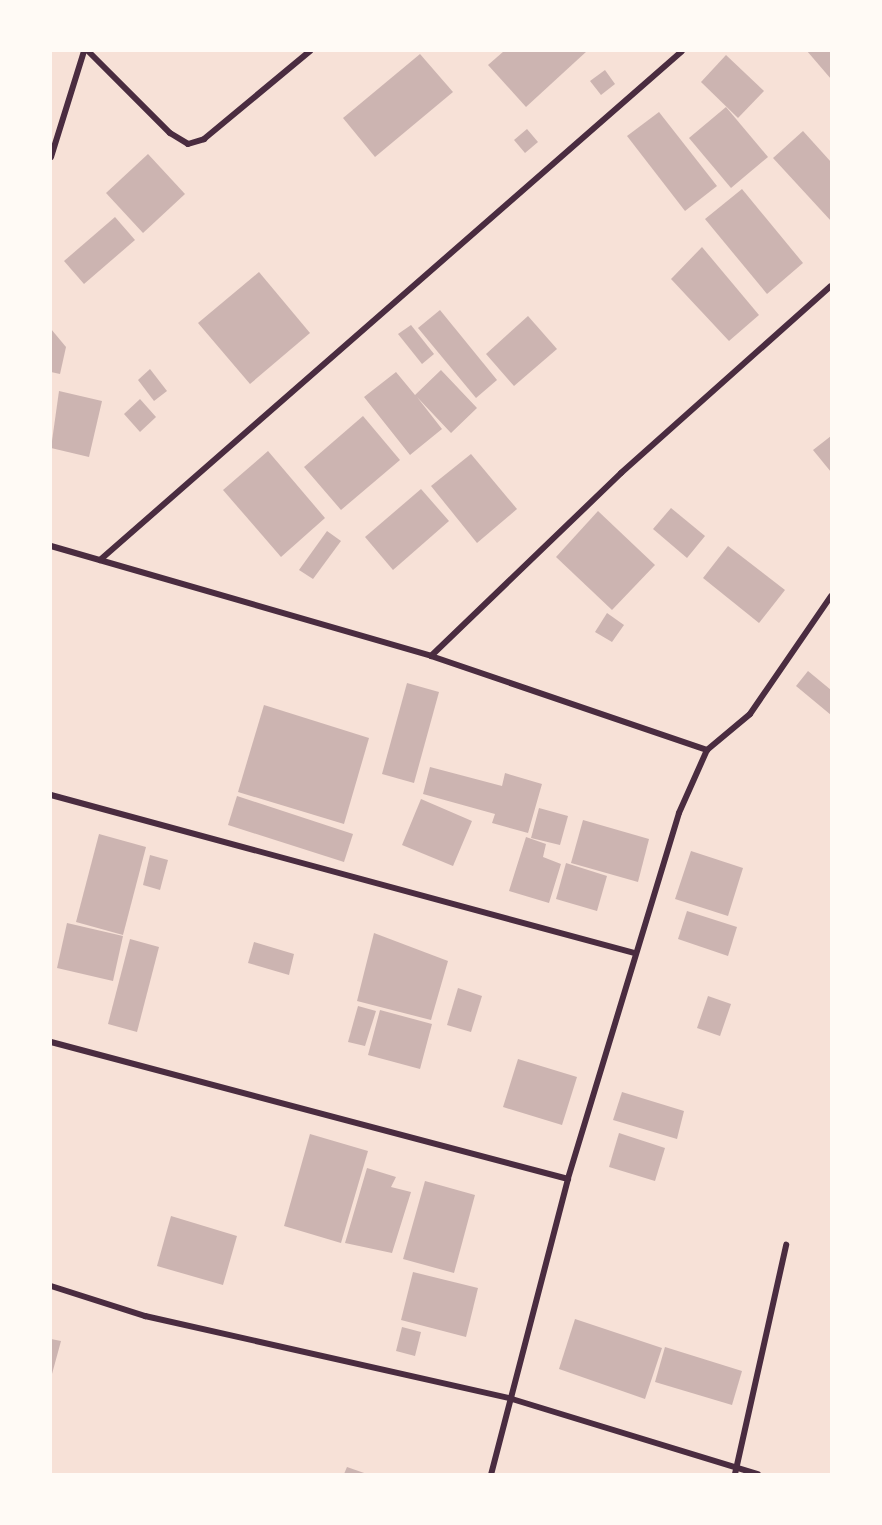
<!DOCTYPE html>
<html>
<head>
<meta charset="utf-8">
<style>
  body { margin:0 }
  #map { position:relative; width:882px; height:1525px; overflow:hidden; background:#f7e1d7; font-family:Ubuntu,sans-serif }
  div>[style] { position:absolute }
  .building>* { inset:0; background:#ccb4b1 }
  .minor>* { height:6px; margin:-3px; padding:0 3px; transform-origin:3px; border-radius:3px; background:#4a2c40 }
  span { translate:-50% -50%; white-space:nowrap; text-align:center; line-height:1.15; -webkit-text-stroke:5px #fffaf5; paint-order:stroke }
  .frame { position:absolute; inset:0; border:52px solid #fffaf5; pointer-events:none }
</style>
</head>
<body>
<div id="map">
  <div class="building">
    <div style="clip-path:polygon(504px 51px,587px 51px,526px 107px,488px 65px)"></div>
    <div style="clip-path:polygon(807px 51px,831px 51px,831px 79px)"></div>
    <div style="clip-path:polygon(420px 54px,453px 92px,375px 157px,343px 118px)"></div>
    <div style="clip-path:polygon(726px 55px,764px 91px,738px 118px,701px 82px)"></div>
    <div style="clip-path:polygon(605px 70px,615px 84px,601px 95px,590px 81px)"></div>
    <div style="clip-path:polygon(726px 107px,768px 157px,731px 188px,689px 138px)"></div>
    <div style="clip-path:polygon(659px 112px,717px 186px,685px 211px,627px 136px)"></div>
    <div style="clip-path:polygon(527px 129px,538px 142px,525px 153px,514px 140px)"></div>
    <div style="clip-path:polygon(803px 131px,831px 162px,831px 221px,773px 158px)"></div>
    <div style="clip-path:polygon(148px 154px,185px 194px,143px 233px,106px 193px)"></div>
    <div style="clip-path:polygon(742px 189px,803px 263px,767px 294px,705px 219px)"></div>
    <div style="clip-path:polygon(115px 217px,135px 240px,84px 284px,64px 261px)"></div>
    <div style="clip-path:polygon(702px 247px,759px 315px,729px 341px,671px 279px)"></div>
    <div style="clip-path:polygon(259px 272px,310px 333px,250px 384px,198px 323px)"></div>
    <div style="clip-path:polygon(440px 310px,497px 380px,476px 398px,418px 328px)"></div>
    <div style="clip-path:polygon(528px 316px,557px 349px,514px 386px,486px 354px)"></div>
    <div style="clip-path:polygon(411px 325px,434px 354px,422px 364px,398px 334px)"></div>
    <div style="clip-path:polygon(51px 329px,66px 347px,60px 374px,51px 372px)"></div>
    <div style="clip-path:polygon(150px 369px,167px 391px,154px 401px,138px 380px)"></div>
    <div style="clip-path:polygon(441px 370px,477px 408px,451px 433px,417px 397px,442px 429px,410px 455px,364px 397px,396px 372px,415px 395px)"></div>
    <div style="clip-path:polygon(59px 391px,102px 401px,89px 457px,51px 448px)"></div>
    <div style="clip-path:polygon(140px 399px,156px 417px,140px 432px,124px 414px)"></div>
    <div style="clip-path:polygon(363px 416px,400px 460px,341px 510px,304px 467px)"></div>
    <div style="clip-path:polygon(831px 436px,831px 472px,813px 450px)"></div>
    <div style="clip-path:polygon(268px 451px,325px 518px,281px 557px,223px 490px)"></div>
    <div style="clip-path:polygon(471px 454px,517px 509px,477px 543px,431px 486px)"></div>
    <div style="clip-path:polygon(421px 489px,449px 521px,393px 570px,365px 537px)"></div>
    <div style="clip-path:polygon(671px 508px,705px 536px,687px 558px,653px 529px)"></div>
    <div style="clip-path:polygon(598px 511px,655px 565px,612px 610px,556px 557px)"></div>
    <div style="clip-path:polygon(327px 531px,341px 541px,313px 579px,299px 570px)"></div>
    <div style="clip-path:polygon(728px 546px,785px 590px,759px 623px,703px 578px)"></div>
    <div style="clip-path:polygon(607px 613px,624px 625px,612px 642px,595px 632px)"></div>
    <div style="clip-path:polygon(808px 671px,831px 690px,831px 715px,796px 686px)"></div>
    <div style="clip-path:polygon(407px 683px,439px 692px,414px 783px,382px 774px)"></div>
    <div style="clip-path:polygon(264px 705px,369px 738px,344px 824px,238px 792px)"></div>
    <div style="clip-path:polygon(430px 767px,502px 786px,505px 773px,542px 784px,528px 833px,492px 823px,495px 814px,423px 794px)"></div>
    <div style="clip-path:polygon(237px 796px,353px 834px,344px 862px,228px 825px)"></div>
    <div style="clip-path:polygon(421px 799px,472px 821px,453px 866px,402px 845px)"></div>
    <div style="clip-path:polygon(539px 808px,568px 816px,560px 845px,531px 838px)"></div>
    <div style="clip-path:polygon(583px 820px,649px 839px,638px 882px,571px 863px)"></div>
    <div style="clip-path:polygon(99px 834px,146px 847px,123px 935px,76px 922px)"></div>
    <div style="clip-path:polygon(526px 837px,546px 844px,543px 857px,561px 864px,549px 903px,509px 891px)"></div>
    <div style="clip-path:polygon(691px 851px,743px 868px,728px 916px,675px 899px)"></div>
    <div style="clip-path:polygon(150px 855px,168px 860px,160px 890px,143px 885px)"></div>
    <div style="clip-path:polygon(566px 863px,607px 876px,597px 911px,556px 899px)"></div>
    <div style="clip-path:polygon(687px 911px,737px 927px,728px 956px,678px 939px)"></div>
    <div style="clip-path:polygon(67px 923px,123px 936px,113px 981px,57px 968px)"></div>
    <div style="clip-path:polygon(374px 933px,448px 961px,431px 1020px,357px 1001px)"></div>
    <div style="clip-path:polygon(130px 939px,159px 947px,137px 1032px,108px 1024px)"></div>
    <div style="clip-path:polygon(254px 942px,294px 954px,289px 975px,248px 963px)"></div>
    <div style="clip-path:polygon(458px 988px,482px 996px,471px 1032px,447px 1025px)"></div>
    <div style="clip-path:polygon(708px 996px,731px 1004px,720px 1036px,697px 1028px)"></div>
    <div style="clip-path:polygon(358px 1006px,376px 1011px,365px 1046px,348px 1042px)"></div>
    <div style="clip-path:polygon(380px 1010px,432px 1024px,420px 1069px,368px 1055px)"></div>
    <div style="clip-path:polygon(518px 1059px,577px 1077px,562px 1125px,503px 1107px)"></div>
    <div style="clip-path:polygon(622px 1092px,684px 1111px,677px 1139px,613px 1120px)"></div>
    <div style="clip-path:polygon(619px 1133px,665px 1148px,655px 1181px,609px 1167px)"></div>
    <div style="clip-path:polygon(310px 1134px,368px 1151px,341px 1243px,284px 1226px)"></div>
    <div style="clip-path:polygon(367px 1168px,396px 1177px,391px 1187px,411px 1192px,392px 1253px,345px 1243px)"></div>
    <div style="clip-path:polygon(425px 1181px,475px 1195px,454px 1273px,403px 1259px)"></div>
    <div style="clip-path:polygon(171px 1216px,237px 1236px,223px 1285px,157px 1266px)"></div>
    <div style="clip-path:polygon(413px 1272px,478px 1288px,466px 1337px,401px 1320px)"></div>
    <div style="clip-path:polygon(575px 1319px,662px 1348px,645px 1399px,559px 1369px)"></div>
    <div style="clip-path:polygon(402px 1327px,421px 1332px,415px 1356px,396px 1351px)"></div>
    <div style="clip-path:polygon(51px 1339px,61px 1341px,52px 1374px,51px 1374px)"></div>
    <div style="clip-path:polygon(665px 1347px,742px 1371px,732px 1405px,655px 1382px)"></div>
    <div style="clip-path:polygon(347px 1467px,367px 1474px,344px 1474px)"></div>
  </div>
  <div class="minor">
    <div style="left:88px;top:51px;width:116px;rotate:45deg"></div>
    <div style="left:170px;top:133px;width:21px;rotate:31deg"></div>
    <div style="left:188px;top:144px;width:17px;rotate:-17deg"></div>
    <div style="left:204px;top:139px;width:138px;rotate:-39.7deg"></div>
    <div style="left:51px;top:157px;width:111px;rotate:-72.7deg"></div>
    <div style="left:51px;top:546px;width:396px;rotate:16.1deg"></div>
    <div style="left:431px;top:656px;width:292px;rotate:18.8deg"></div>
    <div style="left:707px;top:750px;width:69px;rotate:114deg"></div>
    <div style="left:679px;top:813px;width:382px;rotate:106.9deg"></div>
    <div style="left:100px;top:560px;width:773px;rotate:-41.17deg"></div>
    <div style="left:431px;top:656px;width:264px;rotate:-43.9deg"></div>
    <div style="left:621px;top:473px;width:281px;rotate:-41.7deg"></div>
    <div style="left:707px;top:750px;width:56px;rotate:-39.9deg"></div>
    <div style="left:750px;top:714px;width:143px;rotate:-55.5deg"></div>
    <div style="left:51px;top:795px;width:604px;rotate:15.16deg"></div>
    <div style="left:51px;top:1042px;width:535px;rotate:14.84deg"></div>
    <div style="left:568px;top:1179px;width:305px;rotate:104.6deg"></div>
    <div style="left:51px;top:1286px;width:99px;rotate:17.7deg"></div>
    <div style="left:145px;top:1316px;width:376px;rotate:12.7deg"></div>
    <div style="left:512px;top:1399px;width:257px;rotate:17deg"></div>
    <div style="left:735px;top:1474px;width:235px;rotate:-77.4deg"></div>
  </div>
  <div class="frame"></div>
</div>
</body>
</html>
